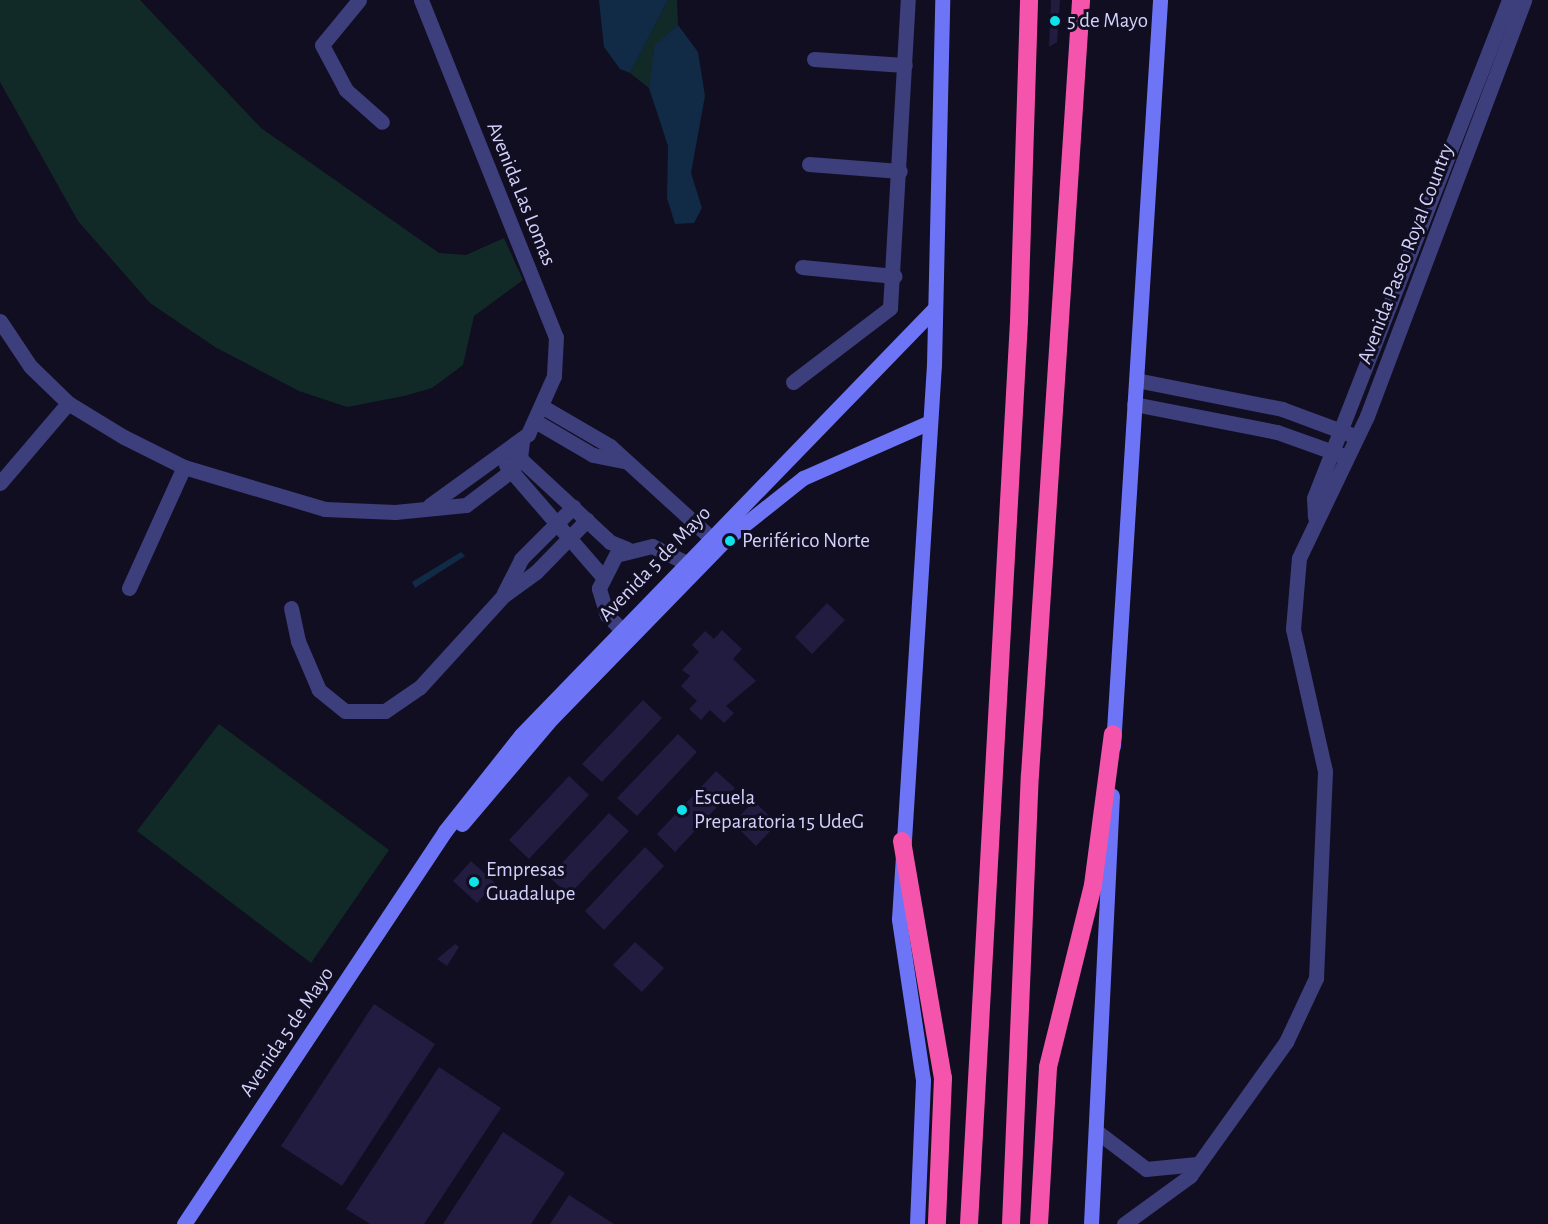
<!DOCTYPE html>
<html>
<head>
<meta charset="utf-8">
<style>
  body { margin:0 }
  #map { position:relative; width:1548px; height:1224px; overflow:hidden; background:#100e20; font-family:"Alegreya Sans",sans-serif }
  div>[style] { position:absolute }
  .green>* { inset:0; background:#122a27 }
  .water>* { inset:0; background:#112a46 }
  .building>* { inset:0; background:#211c40 }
  .minor>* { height:15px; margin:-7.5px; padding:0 7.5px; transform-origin:7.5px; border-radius:7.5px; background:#3d3e7c }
  .tertiary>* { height:15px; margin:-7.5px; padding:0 7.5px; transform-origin:7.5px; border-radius:7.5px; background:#3d3e7c }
  .secondary>* { height:15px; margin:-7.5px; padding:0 7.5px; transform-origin:7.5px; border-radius:7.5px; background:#6e74f6 }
  .motorway>* { height:18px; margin:-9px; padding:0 9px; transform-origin:9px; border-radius:9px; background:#f454ab }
  .dots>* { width:16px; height:16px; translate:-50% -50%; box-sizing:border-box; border:3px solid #100e20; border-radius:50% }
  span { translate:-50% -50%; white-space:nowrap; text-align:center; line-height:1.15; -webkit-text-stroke:6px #100e20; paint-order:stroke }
  .poi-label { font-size:21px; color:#d3d1fc }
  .left { translate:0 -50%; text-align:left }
  .street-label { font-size:21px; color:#d3d1fc }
</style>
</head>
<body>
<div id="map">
  <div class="green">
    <div style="clip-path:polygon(0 0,140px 0,261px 128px,439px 253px,466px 255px,504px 238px,523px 280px,474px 316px,463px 365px,432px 388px,404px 396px,347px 407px,299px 391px,215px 347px,150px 303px,78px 221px,0 82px)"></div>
    <div style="clip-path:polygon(668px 0,677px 0,678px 25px,656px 45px,649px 88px,630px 73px)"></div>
    <div style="clip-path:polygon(219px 724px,389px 850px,311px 963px,137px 831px)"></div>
  </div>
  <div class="water">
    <div style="clip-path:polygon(599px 0,668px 0,630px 73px,620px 69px,604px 47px)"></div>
    <div style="clip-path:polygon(678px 25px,698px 52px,705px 96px,691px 173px,702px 208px,694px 223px,675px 224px,667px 198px,668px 146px,649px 88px,655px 45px)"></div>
    <div style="clip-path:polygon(461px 552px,465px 556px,415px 588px,412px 582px)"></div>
  </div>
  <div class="building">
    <div style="clip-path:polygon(1051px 0,1060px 0,1057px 42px,1049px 47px)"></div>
    <div style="clip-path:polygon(827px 603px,845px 620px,812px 654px,795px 637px)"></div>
    <div style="clip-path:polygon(722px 630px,742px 649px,733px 659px,756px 681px,726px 706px,734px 713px,724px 723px,710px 710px,701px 720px,689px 709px,697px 701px,681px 686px,690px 676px,682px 670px,699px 652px,692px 645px,705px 631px,714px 639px)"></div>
    <div style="clip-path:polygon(643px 700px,662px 718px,602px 782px,582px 764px)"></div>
    <div style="clip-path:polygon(678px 734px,697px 752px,637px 816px,617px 798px)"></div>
    <div style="clip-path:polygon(716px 771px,735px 788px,675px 852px,657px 834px)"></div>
    <div style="clip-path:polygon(569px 776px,589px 795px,529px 859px,509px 840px)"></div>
    <div style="clip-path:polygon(754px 801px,777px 824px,756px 846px,733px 823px)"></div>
    <div style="clip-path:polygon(609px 813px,629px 831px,569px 895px,549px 877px)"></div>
    <div style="clip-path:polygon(645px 847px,664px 866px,604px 930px,585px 911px)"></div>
    <div style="clip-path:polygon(471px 861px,495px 883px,477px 903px,453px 881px)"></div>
    <div style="clip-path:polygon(635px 942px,664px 968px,642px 992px,613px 965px)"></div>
    <div style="clip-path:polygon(455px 944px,459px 947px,447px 966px,437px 959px)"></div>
    <div style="clip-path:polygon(374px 1004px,435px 1044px,342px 1186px,281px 1146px)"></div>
    <div style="clip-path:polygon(439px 1067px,501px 1108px,424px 1224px,370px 1224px,346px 1209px)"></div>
    <div style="clip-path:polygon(503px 1132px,565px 1173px,531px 1224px,443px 1224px)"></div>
    <div style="clip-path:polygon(569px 1195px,614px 1224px,550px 1224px)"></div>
  </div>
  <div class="minor">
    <div style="left:359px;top:0;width:58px;rotate:129.4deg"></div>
    <div style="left:322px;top:45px;width:51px;rotate:61.9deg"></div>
    <div style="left:346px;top:90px;width:48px;rotate:41.6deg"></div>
    <div style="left:421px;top:0;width:363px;rotate:68.2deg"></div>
    <div style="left:556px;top:337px;width:39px;rotate:93deg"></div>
    <div style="left:554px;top:376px;width:64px;rotate:114.1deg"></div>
    <div style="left:528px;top:434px;width:121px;rotate:144.1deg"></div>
    <div style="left:814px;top:59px;width:91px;rotate:3.8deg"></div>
    <div style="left:809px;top:164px;width:91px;rotate:4.4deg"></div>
    <div style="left:802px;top:267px;width:93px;rotate:5.5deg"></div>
    <div style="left:0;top:321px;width:54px;rotate:56.3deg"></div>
    <div style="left:30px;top:366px;width:53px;rotate:44.2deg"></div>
    <div style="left:68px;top:403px;width:66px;rotate:31.3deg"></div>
    <div style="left:124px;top:437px;width:67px;rotate:26.6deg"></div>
    <div style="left:184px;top:467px;width:147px;rotate:16.6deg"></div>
    <div style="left:325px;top:509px;width:70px;rotate:2.5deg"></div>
    <div style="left:395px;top:512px;width:71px;rotate:-5.6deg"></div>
    <div style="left:466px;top:505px;width:56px;rotate:-37.1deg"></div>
    <div style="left:511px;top:471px;width:16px;rotate:-55deg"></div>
    <div style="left:520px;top:458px;width:17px;rotate:-83deg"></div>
    <div style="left:793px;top:382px;width:122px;rotate:-37.3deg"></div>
    <div style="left:890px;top:308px;width:309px;rotate:-86.7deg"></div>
    <div style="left:543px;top:407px;width:78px;rotate:30.2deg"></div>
    <div style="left:610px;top:446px;width:135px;rotate:42.3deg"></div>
    <div style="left:535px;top:421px;width:67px;rotate:30.4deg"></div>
    <div style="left:593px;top:455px;width:33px;rotate:11deg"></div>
    <div style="left:514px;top:453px;width:131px;rotate:42.8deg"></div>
    <div style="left:610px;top:542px;width:18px;rotate:22deg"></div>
    <div style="left:506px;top:465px;width:147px;rotate:49.1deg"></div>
    <div style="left:0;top:483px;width:105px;rotate:-49.6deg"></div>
    <div style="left:129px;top:588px;width:133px;rotate:-65.6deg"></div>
    <div style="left:504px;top:593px;width:38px;rotate:-63deg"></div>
    <div style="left:521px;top:559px;width:74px;rotate:-45deg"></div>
    <div style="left:291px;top:608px;width:34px;rotate:78deg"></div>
    <div style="left:298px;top:641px;width:53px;rotate:66.8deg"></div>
    <div style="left:319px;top:690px;width:33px;rotate:39deg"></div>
    <div style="left:345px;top:711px;width:40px"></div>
    <div style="left:385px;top:711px;width:42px;rotate:-34.4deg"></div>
    <div style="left:420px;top:687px;width:123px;rotate:-47.6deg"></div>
    <div style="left:503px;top:596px;width:41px;rotate:-36deg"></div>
    <div style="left:536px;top:572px;width:73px;rotate:-45.6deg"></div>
    <div style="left:621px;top:629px;width:20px;rotate:-135deg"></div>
    <div style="left:607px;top:615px;width:28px;rotate:-107deg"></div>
    <div style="left:599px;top:588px;width:37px;rotate:-63deg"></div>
    <div style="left:616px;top:555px;width:37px;rotate:-14deg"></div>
    <div style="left:652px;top:546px;width:37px;rotate:26deg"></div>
  </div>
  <div class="tertiary">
    <div style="left:1136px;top:380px;width:149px;rotate:11.2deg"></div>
    <div style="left:1282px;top:409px;width:75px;rotate:20.4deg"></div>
    <div style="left:1134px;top:404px;width:146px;rotate:11.1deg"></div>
    <div style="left:1277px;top:432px;width:71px;rotate:19.7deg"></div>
    <div style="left:1315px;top:517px;width:19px;rotate:-93deg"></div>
    <div style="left:1314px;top:498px;width:535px;rotate:-68.62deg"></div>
    <div style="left:1096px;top:1131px;width:63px;rotate:37.2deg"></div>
    <div style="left:1146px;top:1169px;width:51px;rotate:-5.6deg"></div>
    <div style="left:1124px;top:1224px;width:82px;rotate:-36deg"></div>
    <div style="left:1190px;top:1176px;width:165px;rotate:-54.4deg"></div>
    <div style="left:1286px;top:1042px;width:71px;rotate:-64.9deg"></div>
    <div style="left:1316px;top:978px;width:207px;rotate:-87.5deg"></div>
    <div style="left:1325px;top:771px;width:146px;rotate:-102.7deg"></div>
    <div style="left:1293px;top:629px;width:71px;rotate:-85.2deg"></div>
    <div style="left:1299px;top:558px;width:157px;rotate:-64.4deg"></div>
    <div style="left:1367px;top:416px;width:445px;rotate:-69.3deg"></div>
  </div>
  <div class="secondary">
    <div style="left:1113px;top:746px;width:747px;rotate:-86.39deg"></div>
    <div style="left:462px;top:824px;width:139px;rotate:-49.7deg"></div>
    <div style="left:552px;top:718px;width:248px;rotate:-45.8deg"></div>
    <div style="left:725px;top:540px;width:100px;rotate:-38.5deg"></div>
    <div style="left:803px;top:478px;width:139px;rotate:-23.8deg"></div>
    <div style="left:184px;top:1224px;width:472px;rotate:-56.4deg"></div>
    <div style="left:445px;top:831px;width:122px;rotate:-51.6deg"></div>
    <div style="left:521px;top:735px;width:592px;rotate:-45.89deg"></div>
    <div style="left:917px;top:1224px;width:144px;rotate:-87.6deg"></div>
    <div style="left:923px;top:1080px;width:163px;rotate:-98.5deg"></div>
    <div style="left:899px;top:919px;width:555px;rotate:-86.39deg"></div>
    <div style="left:934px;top:365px;width:365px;rotate:-88.7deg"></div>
    <div style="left:1091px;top:1224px;width:429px;rotate:-87.2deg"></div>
  </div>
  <div class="motorway">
    <div style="left:902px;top:841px;width:241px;rotate:80.2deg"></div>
    <div style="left:943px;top:1078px;width:146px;rotate:92.4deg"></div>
    <div style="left:969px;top:1224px;width:904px;rotate:-86.83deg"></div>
    <div style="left:1019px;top:321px;width:321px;rotate:-88.2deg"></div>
    <div style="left:1011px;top:1224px;width:449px;rotate:-87.6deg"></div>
    <div style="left:1030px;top:775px;width:777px;rotate:-86.23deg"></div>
    <div style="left:1039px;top:1224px;width:157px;rotate:-86.7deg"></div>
    <div style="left:1048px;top:1067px;width:187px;rotate:-76.1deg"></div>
    <div style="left:1093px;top:885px;width:152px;rotate:-82.5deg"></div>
  </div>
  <div class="dots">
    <div style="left:1055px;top:21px;background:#0fe2ea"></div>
    <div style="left:730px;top:541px;background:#0fe2ea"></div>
    <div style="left:682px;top:810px;background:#0fe2ea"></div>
    <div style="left:474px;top:882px;background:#0fe2ea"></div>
  </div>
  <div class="poi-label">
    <span class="left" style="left:1067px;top:21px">5 de Mayo</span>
    <span class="left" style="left:742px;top:541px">Periférico Norte</span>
    <span class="left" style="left:694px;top:810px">Escuela<br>Preparatoria 15 UdeG</span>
    <span class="left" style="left:486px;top:882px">Empresas<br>Guadalupe</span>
  </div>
  <div class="street-label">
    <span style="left:521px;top:194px;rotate:68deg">Avenida Las Lomas</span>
    <span style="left:1406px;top:254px;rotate:-69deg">Avenida Paseo Royal Country</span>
    <span style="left:655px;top:564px;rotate:-46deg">Avenida 5 de Mayo</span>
    <span style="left:287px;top:1032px;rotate:-56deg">Avenida 5 de Mayo</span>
  </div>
</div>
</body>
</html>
